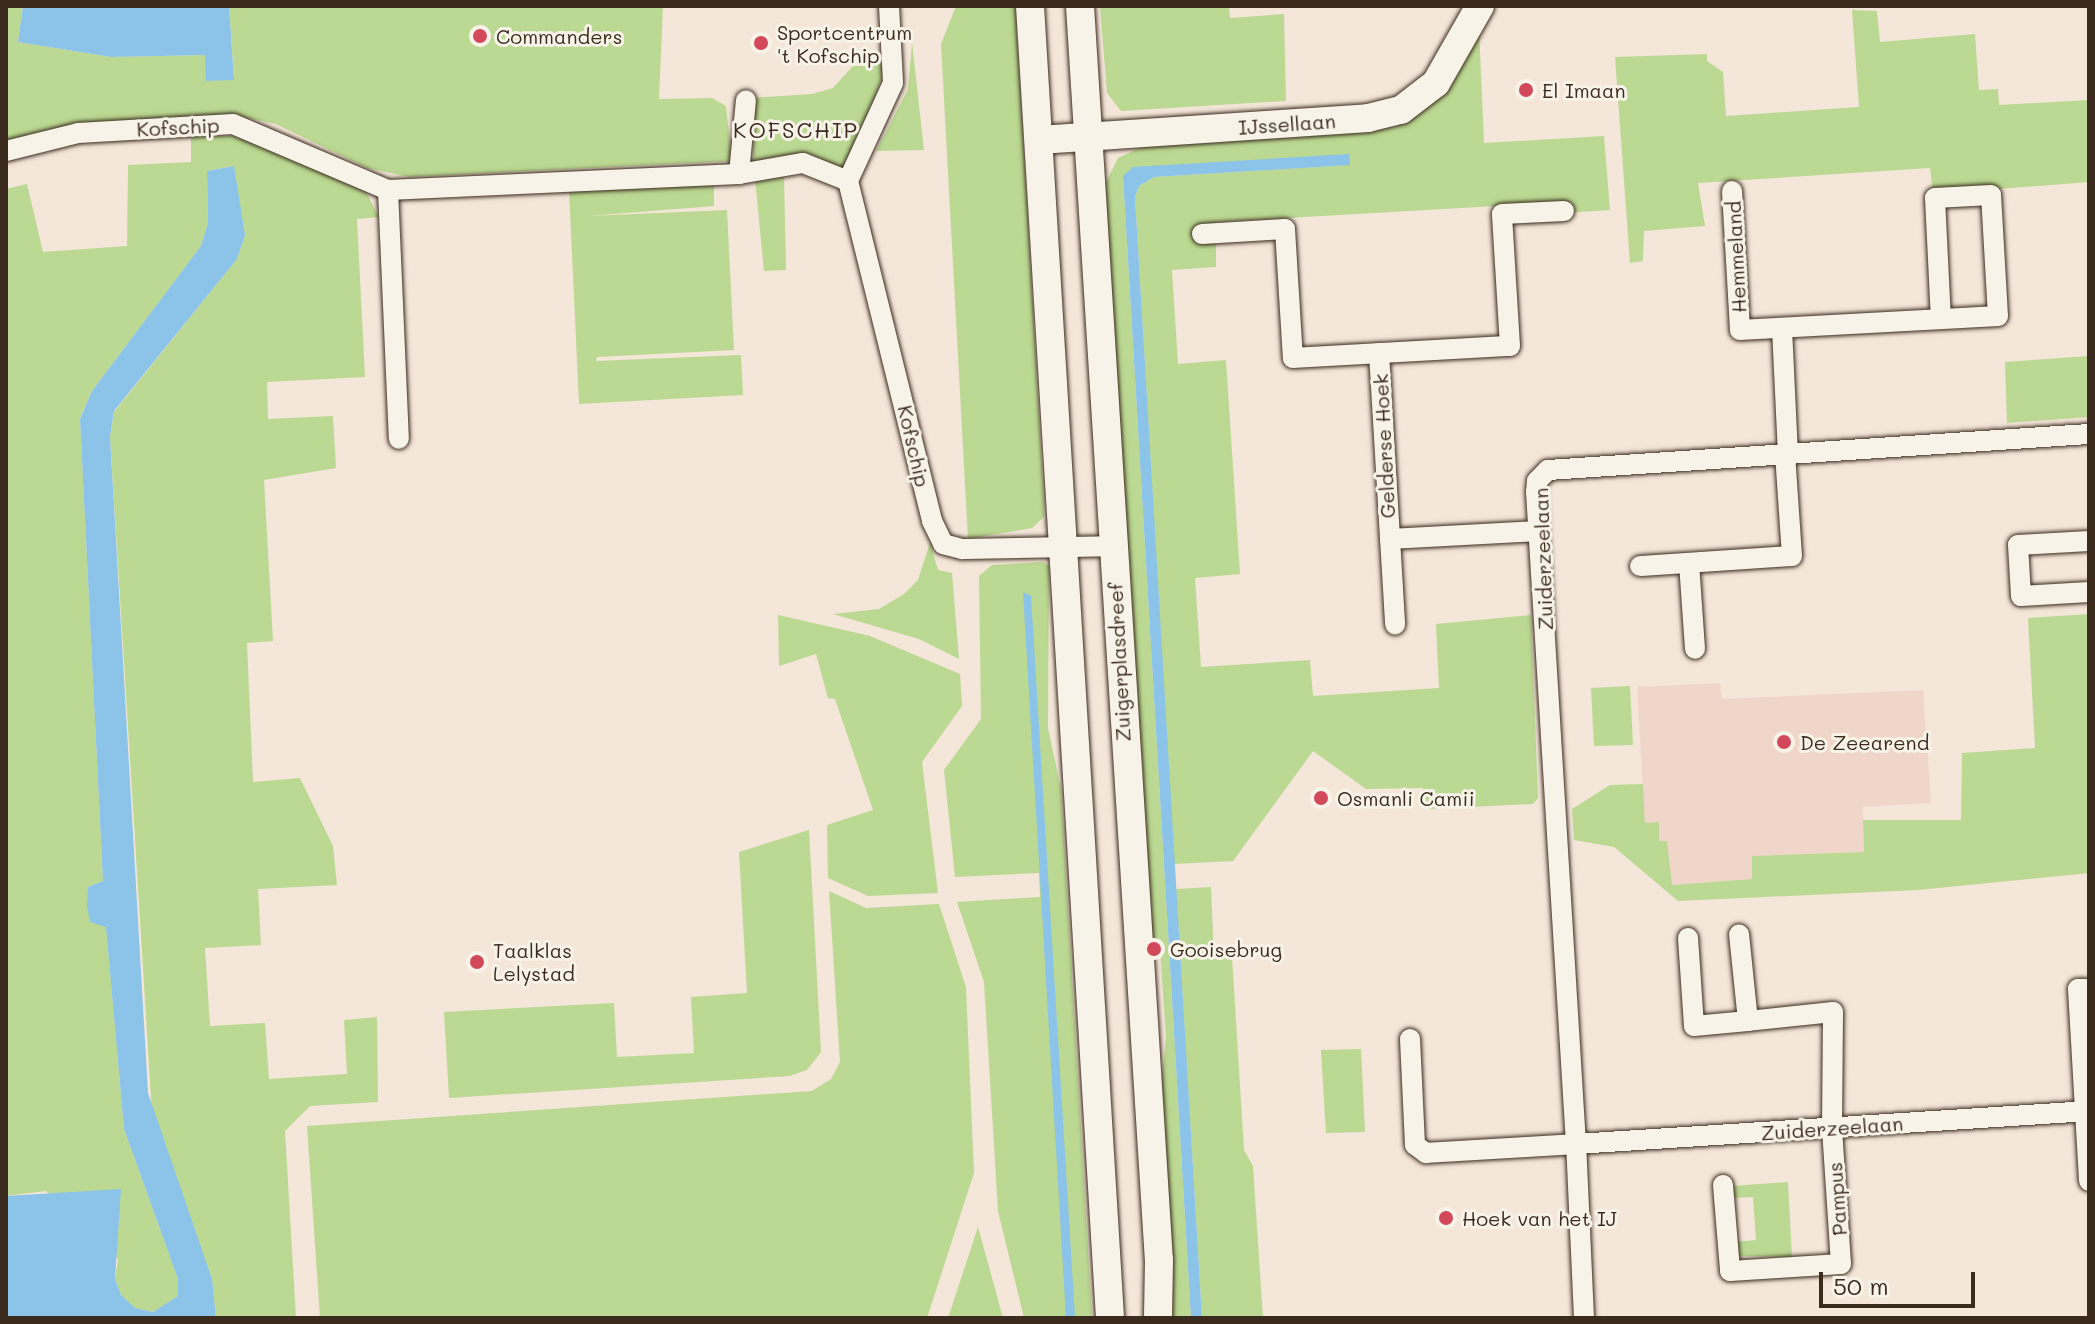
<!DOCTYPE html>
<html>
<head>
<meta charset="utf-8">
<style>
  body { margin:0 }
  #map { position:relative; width:2095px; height:1324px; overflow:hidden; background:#f4e6d9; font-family:Mali,sans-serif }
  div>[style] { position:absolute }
  .built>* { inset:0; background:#f0d6c8 }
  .green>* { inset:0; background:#bbd992 }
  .water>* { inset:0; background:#8bc3e9 }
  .roads { filter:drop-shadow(0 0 2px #3b2a1e) drop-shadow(0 0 2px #3b2a1e) }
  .street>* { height:20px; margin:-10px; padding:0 10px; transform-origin:10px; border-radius:10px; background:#f7f3e8 }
  .secondary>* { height:28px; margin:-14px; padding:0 14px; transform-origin:14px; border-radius:14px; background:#f7f3e8 }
  .dots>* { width:22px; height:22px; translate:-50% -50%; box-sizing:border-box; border:4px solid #f7f3e8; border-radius:50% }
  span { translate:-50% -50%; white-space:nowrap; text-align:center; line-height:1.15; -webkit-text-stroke:6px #f7f3e8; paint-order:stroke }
  .poi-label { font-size:20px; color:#3b2a1e }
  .left { translate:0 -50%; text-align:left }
  .street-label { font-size:20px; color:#3b2a1e }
  .neighbourhood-label { font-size:22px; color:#3b2a1e; letter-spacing:2px }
  .frame { position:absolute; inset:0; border:8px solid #3b2a1e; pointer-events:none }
  .scale { position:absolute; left:1819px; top:1272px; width:156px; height:36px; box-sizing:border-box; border:4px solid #3b2a1e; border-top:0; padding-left:10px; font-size:24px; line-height:28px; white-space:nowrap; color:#3b2a1e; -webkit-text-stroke:6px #f7f3e8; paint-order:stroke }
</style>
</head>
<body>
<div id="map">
  <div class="built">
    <div style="clip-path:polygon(1720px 683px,1722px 699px,1923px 690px,1931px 803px,1863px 807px,1864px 852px,1753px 856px,1752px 879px,1671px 885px,1667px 841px,1659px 841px,1645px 823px,1637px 687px)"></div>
  </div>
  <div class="green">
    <div style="clip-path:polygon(6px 6px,23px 6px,18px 42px,111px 57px,205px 55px,207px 81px,234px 79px,229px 6px,663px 6px,659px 99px,712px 98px,726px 106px,732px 161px,409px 177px,367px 168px,276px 124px,232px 115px,78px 124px,6px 143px)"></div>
    <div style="clip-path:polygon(956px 6px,1016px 6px,1044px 506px,1044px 517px,1032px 528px,968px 539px,941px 44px)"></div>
    <div style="clip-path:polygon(1100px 6px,1229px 6px,1230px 18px,1284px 14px,1286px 101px,1121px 111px,1107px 93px)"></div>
    <div style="clip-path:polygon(1852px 10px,1877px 11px,1880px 42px,1975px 34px,1979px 90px,1998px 89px,1999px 105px,2089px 100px,2089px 182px,1933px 194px,1930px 168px,1698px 183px,1705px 226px,1644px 231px,1643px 261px,1630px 263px,1615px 57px,1707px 54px,1707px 61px,1723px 72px,1726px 116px,1859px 107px)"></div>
    <div style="clip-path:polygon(1479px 27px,1484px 143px,1604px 136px,1610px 210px,1564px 213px,1564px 202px,1216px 222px,1216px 267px,1172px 270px,1178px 364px,1226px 360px,1240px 574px,1195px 578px,1201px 667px,1310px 660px,1313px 696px,1439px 688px,1436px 624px,1531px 615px,1538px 798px,1533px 804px,1428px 809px,1423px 788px,1366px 789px,1313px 751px,1233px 861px,1174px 864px,1135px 197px,1139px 186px,1154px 177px,1349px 165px,1123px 176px,1191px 1318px,1165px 1318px,1159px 1113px,1166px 1036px,1160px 949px,1151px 948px,1103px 188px,1118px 158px,1144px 146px,1395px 127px,1444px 93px)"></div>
    <div style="clip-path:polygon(912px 42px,924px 150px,876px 151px,908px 89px)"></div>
    <div style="clip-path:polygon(887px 64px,847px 172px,823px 160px,754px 162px,750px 98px,812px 94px,833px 88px,853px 66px)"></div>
    <div style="clip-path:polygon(191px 136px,237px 136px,365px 190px,379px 217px,357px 219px,365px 377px,267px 382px,268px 419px,333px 416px,336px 468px,264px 480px,273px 641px,247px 643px,253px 782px,300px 778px,333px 846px,337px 885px,258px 889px,261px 945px,205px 948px,210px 1026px,265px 1023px,269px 1079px,347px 1074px,344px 1020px,377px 1017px,378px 1102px,310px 1106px,285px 1131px,296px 1318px,216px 1318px,212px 1279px,152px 1114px,110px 437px,114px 412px,237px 259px,245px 235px,233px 166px,207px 171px,208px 223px,201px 246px,92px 391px,80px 418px,103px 881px,88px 887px,106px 926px,124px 1129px,178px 1279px,178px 1296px,153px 1312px,135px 1308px,121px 1295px,115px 1279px,118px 1259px,46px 1191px,6px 1196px,6px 189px,27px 184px,43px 252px,127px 246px,128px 165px,191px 162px)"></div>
    <div style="clip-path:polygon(784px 177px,786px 270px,764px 271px,755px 179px)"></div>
    <div style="clip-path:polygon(714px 181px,714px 206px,588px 216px,727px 210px,734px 350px,597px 357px,596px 361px,741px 355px,743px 395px,579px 404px,569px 189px)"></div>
    <div style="clip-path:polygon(2089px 356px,2089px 417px,2007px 423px,2005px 362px)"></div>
    <div style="clip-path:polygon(930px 542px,938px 570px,952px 573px,959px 659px,919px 639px,833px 614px,879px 609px,904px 594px,918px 580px)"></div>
    <div style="clip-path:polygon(1043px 562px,1049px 566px,1048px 728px,1061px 789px,1092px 1318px,1024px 1318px,998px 1211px,984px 982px,957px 902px,1040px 897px,1039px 873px,955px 877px,944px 770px,981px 719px,979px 576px,992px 565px)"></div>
    <div style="clip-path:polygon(2089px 614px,2089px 873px,1918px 890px,1678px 901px,1614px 847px,1574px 840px,1572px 809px,1610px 785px,1643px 784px,1645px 823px,1659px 822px,1659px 841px,1667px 841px,1672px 885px,1752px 879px,1752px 856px,1864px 852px,1863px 820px,1961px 820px,1962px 753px,2035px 748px,2028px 618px)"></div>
    <div style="clip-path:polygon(778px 615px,870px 636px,960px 674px,962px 706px,922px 762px,938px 893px,868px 896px,828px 878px,827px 825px,873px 810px,835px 699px,828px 698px,816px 654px,779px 666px)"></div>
    <div style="clip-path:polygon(1630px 686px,1633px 745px,1594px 746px,1591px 688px)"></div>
    <div style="clip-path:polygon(809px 830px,821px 1052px,807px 1070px,790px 1076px,449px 1098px,444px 1012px,614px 1003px,617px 1057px,694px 1053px,691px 997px,747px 993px,739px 852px)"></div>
    <div style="clip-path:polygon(1211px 887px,1214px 956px,1232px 957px,1244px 1150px,1253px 1166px,1263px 1318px,1202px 1318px,1176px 889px)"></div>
    <div style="clip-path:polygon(829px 891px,866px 908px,939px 904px,966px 987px,974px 1173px,927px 1318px,320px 1318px,307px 1126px,812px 1091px,831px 1079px,840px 1062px)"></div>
    <div style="clip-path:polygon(1361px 1049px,1365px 1132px,1326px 1133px,1321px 1050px)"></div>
    <div style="clip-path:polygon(1788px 1182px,1792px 1257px,1735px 1256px,1734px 1242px,1756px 1240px,1753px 1197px,1732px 1198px,1731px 1186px)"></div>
    <div style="clip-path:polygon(978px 1227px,1003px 1318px,948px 1318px)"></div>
  </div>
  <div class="water">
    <div style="clip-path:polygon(23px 6px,229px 6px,234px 80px,206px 81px,205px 55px,111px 57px,18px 42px)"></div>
    <div style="clip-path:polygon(1349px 154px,1350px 165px,1154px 177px,1139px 186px,1135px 197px,1202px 1318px,1191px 1318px,1123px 176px,1133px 167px)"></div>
    <div style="clip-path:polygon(234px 166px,245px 235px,237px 259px,114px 411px,110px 437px,148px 1093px,212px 1279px,216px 1318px,6px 1318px,6px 1196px,121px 1189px,115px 1279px,121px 1295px,135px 1308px,153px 1312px,178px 1296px,178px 1279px,124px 1129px,106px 927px,90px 922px,87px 906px,88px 887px,103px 881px,80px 419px,92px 391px,201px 246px,208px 223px,207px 171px)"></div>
    <div style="clip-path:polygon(1023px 592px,1031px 596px,1075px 1318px,1066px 1318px)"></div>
  </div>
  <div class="roads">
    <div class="street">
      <div style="left:889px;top:6px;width:77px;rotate:87deg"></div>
      <div style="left:893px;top:83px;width:108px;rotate:114.7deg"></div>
      <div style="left:848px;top:181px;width:350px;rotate:76.1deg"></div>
      <div style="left:932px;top:521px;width:25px;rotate:64deg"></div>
      <div style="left:943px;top:544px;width:20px;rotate:15deg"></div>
      <div style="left:962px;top:549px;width:150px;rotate:-1.1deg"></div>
      <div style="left:6px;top:151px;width:74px;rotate:-14deg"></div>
      <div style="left:78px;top:133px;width:155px;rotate:-3.3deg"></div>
      <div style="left:233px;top:124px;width:168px;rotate:23.1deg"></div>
      <div style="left:388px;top:190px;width:351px;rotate:-2.6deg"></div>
      <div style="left:739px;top:174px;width:65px;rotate:-9.8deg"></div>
      <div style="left:803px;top:163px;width:48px;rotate:21.8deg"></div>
      <div style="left:739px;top:174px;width:74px;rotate:-84.6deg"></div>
      <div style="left:388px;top:190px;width:249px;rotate:87.5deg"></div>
      <div style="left:1732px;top:191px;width:139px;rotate:86.7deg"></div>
      <div style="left:1740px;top:330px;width:258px;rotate:-3.1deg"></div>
      <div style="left:1998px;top:316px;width:121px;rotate:-93.3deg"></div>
      <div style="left:1991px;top:195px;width:56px;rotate:176.9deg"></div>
      <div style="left:1935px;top:198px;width:121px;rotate:87.2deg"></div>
      <div style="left:1202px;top:234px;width:83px;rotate:-3.4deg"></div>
      <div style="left:1285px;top:229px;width:129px;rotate:86.5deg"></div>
      <div style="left:1293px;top:358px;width:217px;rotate:-3.2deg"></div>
      <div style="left:1510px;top:346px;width:132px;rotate:-93.5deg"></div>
      <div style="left:1502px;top:214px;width:62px;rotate:-2.8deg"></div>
      <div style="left:1782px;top:328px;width:125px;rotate:87.3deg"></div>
      <div style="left:1379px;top:353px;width:272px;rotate:86.6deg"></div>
      <div style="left:1390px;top:539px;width:148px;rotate:-3.1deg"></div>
      <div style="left:2089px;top:541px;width:71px;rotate:176.8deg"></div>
      <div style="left:2018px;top:545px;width:51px;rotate:86.6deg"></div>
      <div style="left:2021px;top:596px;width:68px;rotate:-3.4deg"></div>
      <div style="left:1689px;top:563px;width:86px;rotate:86deg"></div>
      <div style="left:1640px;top:566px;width:152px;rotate:-3.8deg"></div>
      <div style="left:1792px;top:556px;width:103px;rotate:-93.9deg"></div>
      <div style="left:1688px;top:938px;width:88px;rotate:86.1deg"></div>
      <div style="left:1694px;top:1026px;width:54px;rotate:-5.3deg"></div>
      <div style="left:1748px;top:1021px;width:87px;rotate:-95.9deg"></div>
      <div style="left:2089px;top:989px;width:11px;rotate:180deg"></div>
      <div style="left:2078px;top:989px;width:192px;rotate:86.7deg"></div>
      <div style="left:1410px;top:1039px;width:106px;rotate:87.3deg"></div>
      <div style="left:1415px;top:1145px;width:14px;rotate:36deg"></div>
      <div style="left:1426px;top:1153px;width:150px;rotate:-3.4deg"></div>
      <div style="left:1576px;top:1144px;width:653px;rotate:-93.51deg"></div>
      <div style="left:1536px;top:492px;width:11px;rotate:-85deg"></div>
      <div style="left:1537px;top:481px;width:16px;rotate:-45deg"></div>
      <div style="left:1548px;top:470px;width:542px;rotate:-3.81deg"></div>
      <div style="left:1723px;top:1185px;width:86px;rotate:85.3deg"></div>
      <div style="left:1730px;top:1271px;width:111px;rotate:-3.6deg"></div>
      <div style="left:1841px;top:1264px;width:136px;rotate:-93.8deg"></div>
      <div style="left:1832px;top:1128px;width:116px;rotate:-89.5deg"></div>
      <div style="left:1833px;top:1012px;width:85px;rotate:174deg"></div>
      <div style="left:1584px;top:1318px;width:174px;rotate:-92.6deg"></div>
      <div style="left:1576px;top:1144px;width:514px;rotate:-3.68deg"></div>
    </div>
    <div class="secondary">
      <div style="left:1030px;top:6px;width:1314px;rotate:86.51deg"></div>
      <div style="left:1080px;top:6px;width:1256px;rotate:86.4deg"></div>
      <div style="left:1159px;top:1260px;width:58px;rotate:91deg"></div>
      <div style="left:1039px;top:140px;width:330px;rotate:-3.8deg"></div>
      <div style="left:1368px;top:118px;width:34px;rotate:-14deg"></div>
      <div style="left:1401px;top:110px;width:44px;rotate:-37.6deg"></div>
      <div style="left:1436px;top:83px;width:89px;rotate:-60.3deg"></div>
    </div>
  </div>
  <div class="dots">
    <div style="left:480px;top:36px;background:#d1495b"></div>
    <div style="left:761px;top:43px;background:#d1495b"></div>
    <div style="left:1526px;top:90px;background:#d1495b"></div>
    <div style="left:1784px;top:742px;background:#d1495b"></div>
    <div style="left:1321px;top:798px;background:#d1495b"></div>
    <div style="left:1154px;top:949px;background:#d1495b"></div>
    <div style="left:477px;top:962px;background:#d1495b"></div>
    <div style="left:1446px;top:1218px;background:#d1495b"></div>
  </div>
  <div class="poi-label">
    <span class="left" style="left:777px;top:44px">Sportcentrum<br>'t Kofschip</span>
    <span class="left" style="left:496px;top:36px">Commanders</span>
    <span class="left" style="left:1542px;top:90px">El Imaan</span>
    <span class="left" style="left:1800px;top:742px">De Zeearend</span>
    <span class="left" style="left:1337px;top:798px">Osmanli Camii</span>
    <span class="left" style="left:1170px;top:949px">Gooisebrug</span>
    <span class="left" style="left:493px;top:962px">Taalklas<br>Lelystad</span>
    <span class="left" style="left:1462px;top:1218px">Hoek van het IJ</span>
  </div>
  <div class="street-label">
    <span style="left:1287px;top:124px;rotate:-4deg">IJssellaan</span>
    <span style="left:178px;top:127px;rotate:-3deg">Kofschip</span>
    <span style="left:1736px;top:257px;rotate:-93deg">Hemmeland</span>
    <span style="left:914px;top:446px;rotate:77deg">Kofschip</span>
    <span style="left:1384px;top:446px;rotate:-93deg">Gelderse Hoek</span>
    <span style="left:1543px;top:559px;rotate:-92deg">Zuiderzeelaan</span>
    <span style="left:1119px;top:662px;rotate:-93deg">Zuigerplasdreef</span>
    <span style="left:1832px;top:1128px;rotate:-4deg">Zuiderzeelaan</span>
    <span style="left:1837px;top:1199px;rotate:-94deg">Pampus</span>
  </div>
  <div class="neighbourhood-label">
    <span style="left:796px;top:130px">KOFSCHIP</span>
  </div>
  <div class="frame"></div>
  <div class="scale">50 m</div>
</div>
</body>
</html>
